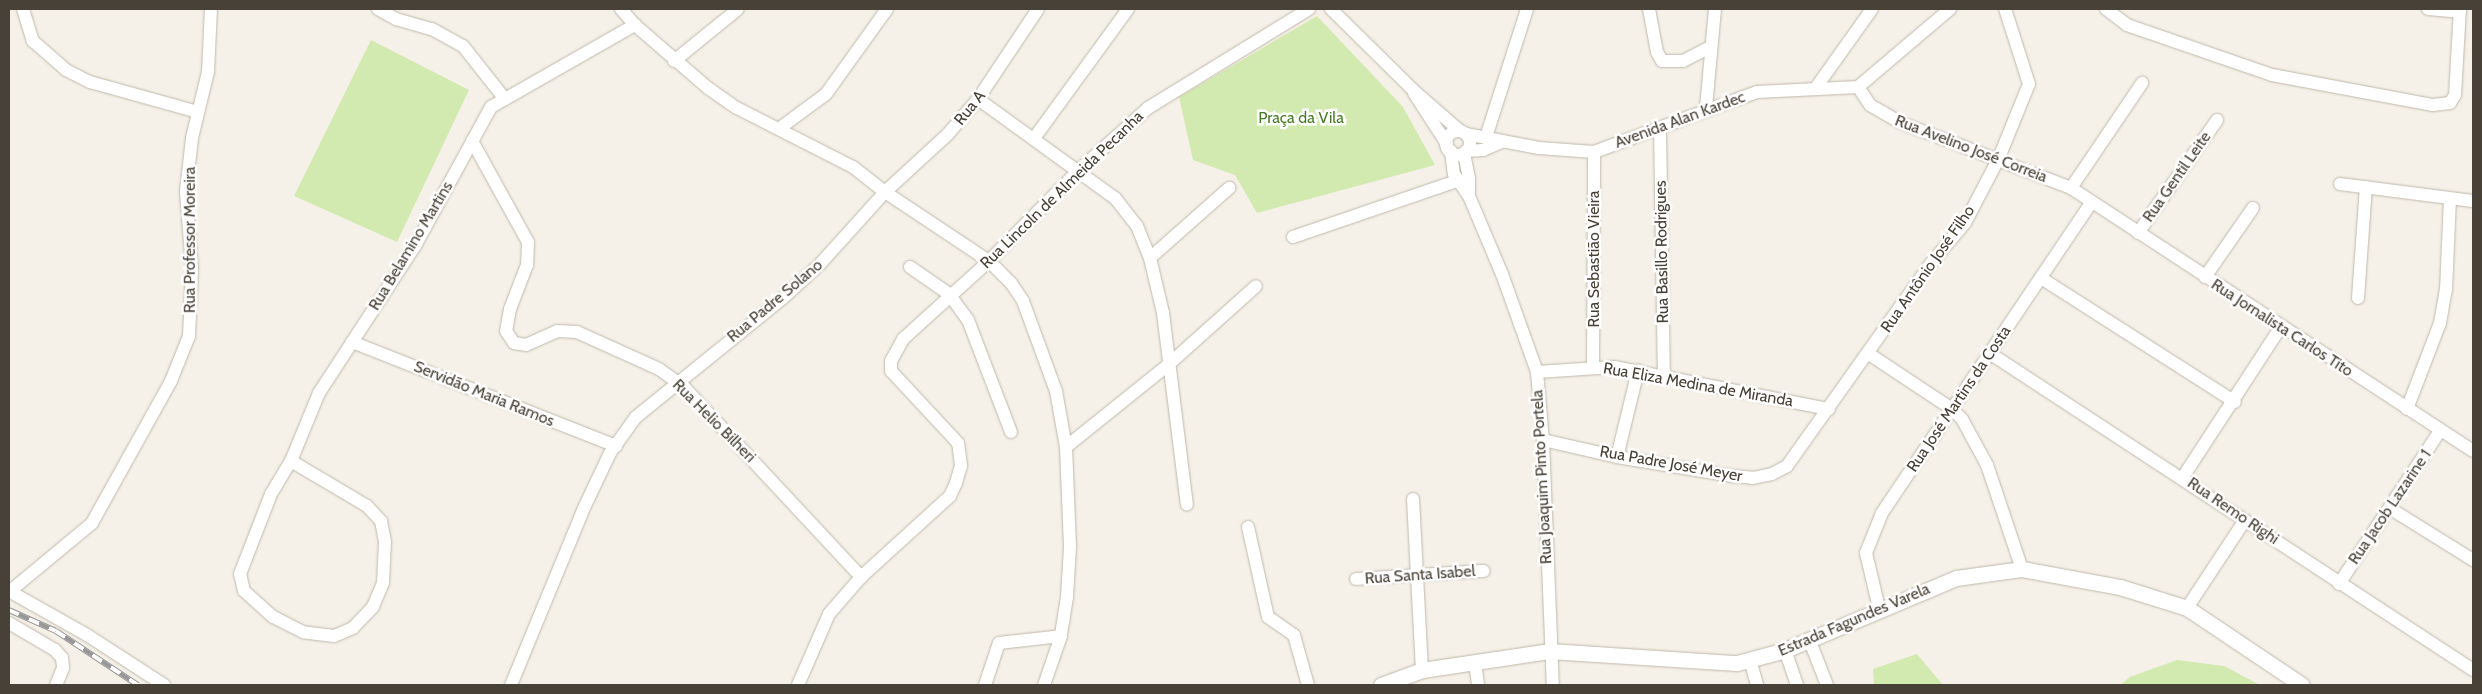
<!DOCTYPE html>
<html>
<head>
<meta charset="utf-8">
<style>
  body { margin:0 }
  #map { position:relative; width:2482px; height:694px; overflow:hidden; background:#f5f1e8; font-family:Cabin,sans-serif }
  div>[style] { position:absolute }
  .green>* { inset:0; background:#d2eab0 }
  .roads { filter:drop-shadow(0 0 1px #c0b8ab) drop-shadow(0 0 1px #c0b8ab) }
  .minor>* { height:12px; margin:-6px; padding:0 6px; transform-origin:6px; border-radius:6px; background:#fff }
  .minor>.ring { margin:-6px; padding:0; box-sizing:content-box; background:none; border:12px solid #fff; border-radius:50% }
  .tertiary>* { height:15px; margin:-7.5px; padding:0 7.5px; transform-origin:7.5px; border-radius:7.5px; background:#fff }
  .rail>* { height:5.5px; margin-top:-2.75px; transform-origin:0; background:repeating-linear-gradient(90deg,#fff 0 11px,#979797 0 22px); box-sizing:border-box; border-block:1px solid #979797 }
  span { translate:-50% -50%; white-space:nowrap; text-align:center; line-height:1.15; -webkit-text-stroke:5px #fff; paint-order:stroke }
  .street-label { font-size:16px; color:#484137 }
  .park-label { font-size:16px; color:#4a7c28 }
  .frame { position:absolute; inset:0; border:10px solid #484137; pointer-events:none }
</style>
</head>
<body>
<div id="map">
  <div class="green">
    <div style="clip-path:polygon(1317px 16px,1403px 107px,1435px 165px,1257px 213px,1235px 175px,1193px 160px,1179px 97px)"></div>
    <div style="clip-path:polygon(371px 40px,469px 90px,397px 242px,294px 196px)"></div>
    <div style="clip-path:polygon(1917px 654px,1943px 685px,1874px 685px,1873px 669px)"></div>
    <div style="clip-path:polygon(2177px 660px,2224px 666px,2260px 685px,2120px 685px,2130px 677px)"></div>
  </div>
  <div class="roads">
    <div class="minor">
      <div style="left:23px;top:9px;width:34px;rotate:73deg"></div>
      <div style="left:33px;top:41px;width:44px;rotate:41.3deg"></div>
      <div style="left:66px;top:70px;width:27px;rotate:27deg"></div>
      <div style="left:90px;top:82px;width:112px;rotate:15.5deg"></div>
      <div style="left:378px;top:9px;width:21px;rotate:29deg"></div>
      <div style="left:396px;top:19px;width:37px;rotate:16deg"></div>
      <div style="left:432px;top:29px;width:35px;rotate:29deg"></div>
      <div style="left:463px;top:46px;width:66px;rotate:51.7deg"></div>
      <div style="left:621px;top:9px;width:21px;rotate:49deg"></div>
      <div style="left:635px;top:25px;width:96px;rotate:40.8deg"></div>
      <div style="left:708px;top:88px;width:35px;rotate:35deg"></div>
      <div style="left:737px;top:108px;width:130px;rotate:27deg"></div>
      <div style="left:853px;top:167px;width:41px;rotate:38deg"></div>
      <div style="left:885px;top:192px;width:125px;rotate:33.6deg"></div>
      <div style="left:989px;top:261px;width:31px;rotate:45deg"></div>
      <div style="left:1011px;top:283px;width:22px;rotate:56deg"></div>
      <div style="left:1023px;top:301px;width:96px;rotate:69.9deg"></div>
      <div style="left:1056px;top:391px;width:57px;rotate:79.9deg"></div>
      <div style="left:1066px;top:447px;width:100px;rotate:87.7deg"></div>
      <div style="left:1070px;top:547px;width:50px;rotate:93.4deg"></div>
      <div style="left:1067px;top:597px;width:39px;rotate:99deg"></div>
      <div style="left:1061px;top:636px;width:52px;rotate:109.1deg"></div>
      <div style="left:1331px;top:9px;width:115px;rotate:44.6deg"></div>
      <div style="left:1413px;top:90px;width:62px;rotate:41.1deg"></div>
      <div style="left:1649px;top:9px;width:44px;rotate:79.5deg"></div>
      <div style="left:1657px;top:52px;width:10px;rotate:61deg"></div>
      <div style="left:1662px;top:61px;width:21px"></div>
      <div style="left:1683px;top:61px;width:30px;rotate:-27deg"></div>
      <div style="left:2106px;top:9px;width:26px;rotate:37deg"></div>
      <div style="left:2127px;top:25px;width:153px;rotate:19deg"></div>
      <div style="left:2272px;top:75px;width:164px;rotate:10.6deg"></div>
      <div style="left:2433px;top:105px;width:17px;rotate:-7deg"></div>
      <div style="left:2450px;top:103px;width:9px;rotate:-58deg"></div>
      <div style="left:2455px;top:95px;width:86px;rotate:-86.7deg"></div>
      <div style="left:2428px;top:9px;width:32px;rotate:5deg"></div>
      <div style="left:674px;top:61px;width:82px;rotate:-39.1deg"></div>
      <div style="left:1858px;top:87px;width:22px;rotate:56deg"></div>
      <div style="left:1870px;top:105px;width:34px;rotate:30deg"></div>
      <div style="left:1899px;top:122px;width:184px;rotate:21deg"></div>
      <div style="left:2071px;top:188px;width:480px;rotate:33.2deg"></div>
      <div style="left:1815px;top:89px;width:98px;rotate:-54.5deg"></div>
      <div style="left:1414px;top:93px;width:61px;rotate:57.1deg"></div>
      <div style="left:978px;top:99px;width:169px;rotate:35.9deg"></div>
      <div style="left:1115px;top:198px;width:36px;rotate:52deg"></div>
      <div style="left:1137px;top:226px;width:35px;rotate:68deg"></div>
      <div style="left:1150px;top:258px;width:57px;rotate:76.7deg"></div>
      <div style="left:1163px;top:313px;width:193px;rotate:82.9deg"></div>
      <div style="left:1706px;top:108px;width:99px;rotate:-84.8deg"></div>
      <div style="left:780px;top:128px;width:57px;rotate:-36.5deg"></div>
      <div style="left:826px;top:94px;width:105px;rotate:-54.3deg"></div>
      <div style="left:1660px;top:128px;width:248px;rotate:89.1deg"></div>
      <div class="ring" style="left:1446px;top:131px;width:12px;height:12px"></div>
      <div style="left:1466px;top:134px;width:74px;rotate:10.9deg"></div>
      <div style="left:1539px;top:148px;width:55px;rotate:4.2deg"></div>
      <div style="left:1594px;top:152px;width:174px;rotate:-20.2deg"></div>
      <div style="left:1757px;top:92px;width:101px;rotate:-2.8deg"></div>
      <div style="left:1858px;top:87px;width:121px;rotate:-40.3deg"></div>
      <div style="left:1035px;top:137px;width:158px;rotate:-54deg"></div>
      <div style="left:1486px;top:137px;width:134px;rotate:-72.2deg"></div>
      <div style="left:472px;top:141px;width:115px;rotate:61deg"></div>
      <div style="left:528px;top:242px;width:23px;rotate:92deg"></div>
      <div style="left:527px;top:265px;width:47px;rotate:111.1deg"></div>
      <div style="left:510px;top:309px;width:22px;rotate:100deg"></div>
      <div style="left:506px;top:331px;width:14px;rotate:56deg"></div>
      <div style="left:514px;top:343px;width:12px;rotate:9deg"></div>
      <div style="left:526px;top:345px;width:34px;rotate:-24deg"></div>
      <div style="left:557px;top:331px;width:20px;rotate:3deg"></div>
      <div style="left:577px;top:332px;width:90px;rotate:24.3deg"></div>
      <div style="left:659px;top:369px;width:31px;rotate:36deg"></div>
      <div style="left:684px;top:387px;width:260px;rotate:47deg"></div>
      <div style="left:1451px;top:151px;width:23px;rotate:83deg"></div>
      <div style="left:1454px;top:174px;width:27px;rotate:56deg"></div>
      <div style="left:1469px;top:196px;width:85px;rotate:67.1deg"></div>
      <div style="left:1502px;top:274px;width:104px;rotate:70.3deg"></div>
      <div style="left:1537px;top:372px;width:68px;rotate:85deg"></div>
      <div style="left:1543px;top:440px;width:245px;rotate:87.7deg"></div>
      <div style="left:1466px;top:151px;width:17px;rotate:-3deg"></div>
      <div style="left:1483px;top:150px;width:21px;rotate:-23deg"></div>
      <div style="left:1464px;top:153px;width:25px;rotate:79deg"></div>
      <div style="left:1469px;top:178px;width:18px;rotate:90deg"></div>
      <div style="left:2340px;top:184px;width:134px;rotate:7.3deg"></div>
      <div style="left:2071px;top:188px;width:127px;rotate:-55.9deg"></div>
      <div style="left:2138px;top:233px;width:138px;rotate:-55deg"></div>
      <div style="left:1293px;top:237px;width:173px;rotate:-18.9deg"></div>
      <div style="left:1150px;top:258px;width:106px;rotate:-41.5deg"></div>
      <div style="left:910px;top:267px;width:47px;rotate:34.7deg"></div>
      <div style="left:949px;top:294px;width:32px;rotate:54deg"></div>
      <div style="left:968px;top:320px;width:120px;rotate:69deg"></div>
      <div style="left:2205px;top:277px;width:84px;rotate:-55.2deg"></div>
      <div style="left:2041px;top:278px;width:230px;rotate:32.6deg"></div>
      <div style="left:2358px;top:298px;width:111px;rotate:-85.9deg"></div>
      <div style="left:352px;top:342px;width:284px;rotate:21.5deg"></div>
      <div style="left:1869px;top:354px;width:100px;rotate:33.5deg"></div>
      <div style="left:1952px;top:409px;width:14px;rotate:45deg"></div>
      <div style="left:1962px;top:419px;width:52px;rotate:61.5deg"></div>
      <div style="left:1987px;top:465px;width:110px;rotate:71.4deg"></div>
      <div style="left:1991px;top:354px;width:576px;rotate:33.25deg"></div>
      <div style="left:1593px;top:366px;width:214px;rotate:-89.7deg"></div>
      <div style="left:1537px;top:372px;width:77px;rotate:-3.7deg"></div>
      <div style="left:1614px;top:367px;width:219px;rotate:11.1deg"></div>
      <div style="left:2407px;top:409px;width:92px;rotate:-69deg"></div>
      <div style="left:2440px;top:323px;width:34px;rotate:-80deg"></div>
      <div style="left:2446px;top:290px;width:91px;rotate:-87.5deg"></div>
      <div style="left:1543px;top:440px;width:76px;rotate:12.9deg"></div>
      <div style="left:1617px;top:457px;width:117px;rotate:9.4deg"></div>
      <div style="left:1732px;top:476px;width:21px;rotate:5deg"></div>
      <div style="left:1753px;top:478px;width:19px;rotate:-12deg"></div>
      <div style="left:1772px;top:474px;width:17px;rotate:-28deg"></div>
      <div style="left:1787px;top:466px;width:250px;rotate:-54.6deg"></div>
      <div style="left:1932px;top:262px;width:51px;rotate:-49.8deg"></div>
      <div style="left:1965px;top:223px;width:71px;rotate:-62.4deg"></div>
      <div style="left:1998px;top:160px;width:82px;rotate:-67.8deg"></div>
      <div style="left:2029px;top:84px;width:79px;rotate:-107.7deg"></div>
      <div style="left:1066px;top:447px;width:131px;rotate:-38.8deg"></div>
      <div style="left:1168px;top:365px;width:118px;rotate:-41.9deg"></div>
      <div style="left:1617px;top:457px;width:89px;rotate:-76.3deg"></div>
      <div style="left:291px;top:461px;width:88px;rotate:30.6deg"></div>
      <div style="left:367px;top:506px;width:21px;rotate:47deg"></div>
      <div style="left:381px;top:521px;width:21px;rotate:79deg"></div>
      <div style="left:385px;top:542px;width:41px;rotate:92.8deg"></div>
      <div style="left:383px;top:583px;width:26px;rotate:113deg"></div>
      <div style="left:373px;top:607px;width:29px;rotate:134deg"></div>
      <div style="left:353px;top:628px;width:21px;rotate:157deg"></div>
      <div style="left:334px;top:636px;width:31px;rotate:-173deg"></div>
      <div style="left:303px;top:632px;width:34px;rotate:-153deg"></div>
      <div style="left:273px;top:617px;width:39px;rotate:-138deg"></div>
      <div style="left:244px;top:591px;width:17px;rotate:-103deg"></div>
      <div style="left:240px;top:574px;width:86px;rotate:-68.8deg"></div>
      <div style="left:271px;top:494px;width:39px;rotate:-59deg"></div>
      <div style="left:291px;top:461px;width:74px;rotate:-67.6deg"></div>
      <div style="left:319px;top:393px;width:178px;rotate:-56.9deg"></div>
      <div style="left:416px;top:244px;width:156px;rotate:-61.3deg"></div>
      <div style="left:491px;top:107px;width:166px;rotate:-29.7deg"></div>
      <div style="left:2183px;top:477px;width:178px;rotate:-56.9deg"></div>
      <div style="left:1413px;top:499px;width:171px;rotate:87deg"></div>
      <div style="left:2391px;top:509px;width:97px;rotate:31.9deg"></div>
      <div style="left:1248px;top:527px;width:92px;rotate:77.5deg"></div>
      <div style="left:1268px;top:617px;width:32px;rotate:35deg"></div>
      <div style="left:1294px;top:635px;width:52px;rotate:74.4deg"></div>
      <div style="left:1356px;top:579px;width:128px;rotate:-3.6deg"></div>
      <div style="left:2339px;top:584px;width:183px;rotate:-56.6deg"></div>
      <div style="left:9px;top:591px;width:90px;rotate:29.4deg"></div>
      <div style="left:87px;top:635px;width:92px;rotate:33deg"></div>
      <div style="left:9px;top:592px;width:108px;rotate:-39.7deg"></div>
      <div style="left:92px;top:523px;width:162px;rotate:-60.9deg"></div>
      <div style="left:171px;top:381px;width:48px;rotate:-68.2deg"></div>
      <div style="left:189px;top:336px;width:68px;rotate:-87.5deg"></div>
      <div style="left:192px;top:268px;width:77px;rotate:-94.5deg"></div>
      <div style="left:186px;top:191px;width:53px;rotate:-83.5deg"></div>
      <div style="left:192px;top:138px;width:68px;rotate:-76.4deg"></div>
      <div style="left:208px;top:72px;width:63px;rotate:-87.3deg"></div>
      <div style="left:1879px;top:608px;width:57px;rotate:-103.3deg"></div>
      <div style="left:1866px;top:553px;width:43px;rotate:-68.2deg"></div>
      <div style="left:1882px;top:513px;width:374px;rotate:-56deg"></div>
      <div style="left:2187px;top:608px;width:105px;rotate:-56.6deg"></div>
      <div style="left:9px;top:623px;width:53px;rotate:30.4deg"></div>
      <div style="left:55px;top:650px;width:11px;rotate:49deg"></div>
      <div style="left:62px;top:658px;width:10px;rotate:84deg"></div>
      <div style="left:63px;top:668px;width:18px;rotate:112deg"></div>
      <div style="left:1809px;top:639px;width:49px;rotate:68.6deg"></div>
      <div style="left:1785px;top:650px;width:37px;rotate:71deg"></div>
      <div style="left:1750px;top:660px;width:26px;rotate:74deg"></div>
      <div style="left:1475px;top:663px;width:22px;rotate:82deg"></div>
      <div style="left:511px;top:685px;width:191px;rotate:-67.6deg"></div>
      <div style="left:584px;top:508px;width:61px;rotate:-64.7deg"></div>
      <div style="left:610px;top:453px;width:44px;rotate:-54.2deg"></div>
      <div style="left:636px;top:417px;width:189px;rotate:-39deg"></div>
      <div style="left:783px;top:298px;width:52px;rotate:-42.6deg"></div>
      <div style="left:821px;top:263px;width:96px;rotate:-48deg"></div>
      <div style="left:885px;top:192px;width:86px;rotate:-42.6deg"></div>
      <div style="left:948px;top:134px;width:46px;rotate:-49.4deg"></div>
      <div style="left:978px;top:99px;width:108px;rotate:-56.3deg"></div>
      <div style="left:798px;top:685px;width:77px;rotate:-66.4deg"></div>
      <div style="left:829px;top:614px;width:49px;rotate:-49.1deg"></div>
      <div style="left:861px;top:577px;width:120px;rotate:-42.3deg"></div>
      <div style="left:950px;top:496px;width:14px;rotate:-65deg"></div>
      <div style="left:956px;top:483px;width:18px;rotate:-74deg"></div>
      <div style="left:961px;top:466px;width:23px;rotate:-97deg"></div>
      <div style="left:958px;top:443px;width:98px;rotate:-132.9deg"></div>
      <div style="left:891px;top:371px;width:10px;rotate:-90deg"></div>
      <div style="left:891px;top:361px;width:25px;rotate:-61deg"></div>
      <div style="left:903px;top:339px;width:116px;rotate:-42.2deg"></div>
      <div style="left:989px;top:261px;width:128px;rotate:-45.3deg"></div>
      <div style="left:1079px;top:170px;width:93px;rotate:-41.9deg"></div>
      <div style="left:1148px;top:108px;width:189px;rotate:-31.6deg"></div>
      <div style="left:985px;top:685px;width:44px;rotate:-71.6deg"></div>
      <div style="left:999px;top:643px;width:62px;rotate:-6.4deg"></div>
    </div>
    <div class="tertiary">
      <div style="left:1381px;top:685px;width:44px;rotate:-20.1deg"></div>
      <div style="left:1422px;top:670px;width:128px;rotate:-8.5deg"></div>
      <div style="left:1549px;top:651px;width:188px;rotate:3.7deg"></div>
      <div style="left:1737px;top:663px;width:50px;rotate:-15.2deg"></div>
      <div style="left:1785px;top:650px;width:186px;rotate:-22.8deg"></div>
      <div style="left:1956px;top:578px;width:67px;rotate:-7.8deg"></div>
      <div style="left:2022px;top:569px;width:100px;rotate:10.4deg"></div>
      <div style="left:2120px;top:587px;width:70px;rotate:17.4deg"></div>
      <div style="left:2187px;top:608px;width:138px;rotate:33.8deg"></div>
    </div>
  </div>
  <div class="rail">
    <div style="left:9px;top:610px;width:51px;rotate:24.1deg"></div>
    <div style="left:56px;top:631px;width:98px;rotate:33.4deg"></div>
  </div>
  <div class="street-label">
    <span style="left:970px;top:108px;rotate:-51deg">Rua A</span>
    <span style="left:1680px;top:120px;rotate:-20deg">Avenida Alan Kardec</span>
    <span style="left:1971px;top:149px;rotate:21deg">Rua Avelino José Correia</span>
    <span style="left:2177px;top:177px;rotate:-55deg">Rua Gentil Leite</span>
    <span style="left:1062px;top:190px;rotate:-44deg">Rua Lincoln de Almeida Pecanha</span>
    <span style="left:190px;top:240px;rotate:-90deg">Rua Professor Moreira</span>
    <span style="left:411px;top:246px;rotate:-59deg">Rua Belamino Martins</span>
    <span style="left:1662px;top:252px;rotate:-91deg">Rua Basillo Rodrigues</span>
    <span style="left:1594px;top:259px;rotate:-90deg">Rua Sebastião Vieira</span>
    <span style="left:1928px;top:269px;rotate:-55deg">Rua Antônio José Filho</span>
    <span style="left:775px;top:301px;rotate:-40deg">Rua Padre Solano</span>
    <span style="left:2282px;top:328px;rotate:33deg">Rua Jornalista Carlos Tito</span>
    <span style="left:1698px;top:385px;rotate:10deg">Rua Eliza Medina de Miranda</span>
    <span style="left:484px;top:394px;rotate:22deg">Servidão Maria Ramos</span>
    <span style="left:1959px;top:399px;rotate:-56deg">Rua José Martins da Costa</span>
    <span style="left:714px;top:421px;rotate:45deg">Rua Helio Bilheri</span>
    <span style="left:1671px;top:464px;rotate:10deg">Rua Padre José Meyer</span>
    <span style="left:1542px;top:477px;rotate:-93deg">Rua Joaquim Pinto Portela</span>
    <span style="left:2390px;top:507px;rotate:-56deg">Rua Jacob Lazarine 1</span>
    <span style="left:2233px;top:511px;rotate:34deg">Rua Remo Righi</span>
    <span style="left:1420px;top:575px;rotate:-4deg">Rua Santa Isabel</span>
    <span style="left:1854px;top:620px;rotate:-23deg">Estrada Fagundes Varela</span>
  </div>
  <div class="park-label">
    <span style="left:1301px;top:118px">Praça da Vila</span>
  </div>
  <div class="frame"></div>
</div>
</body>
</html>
